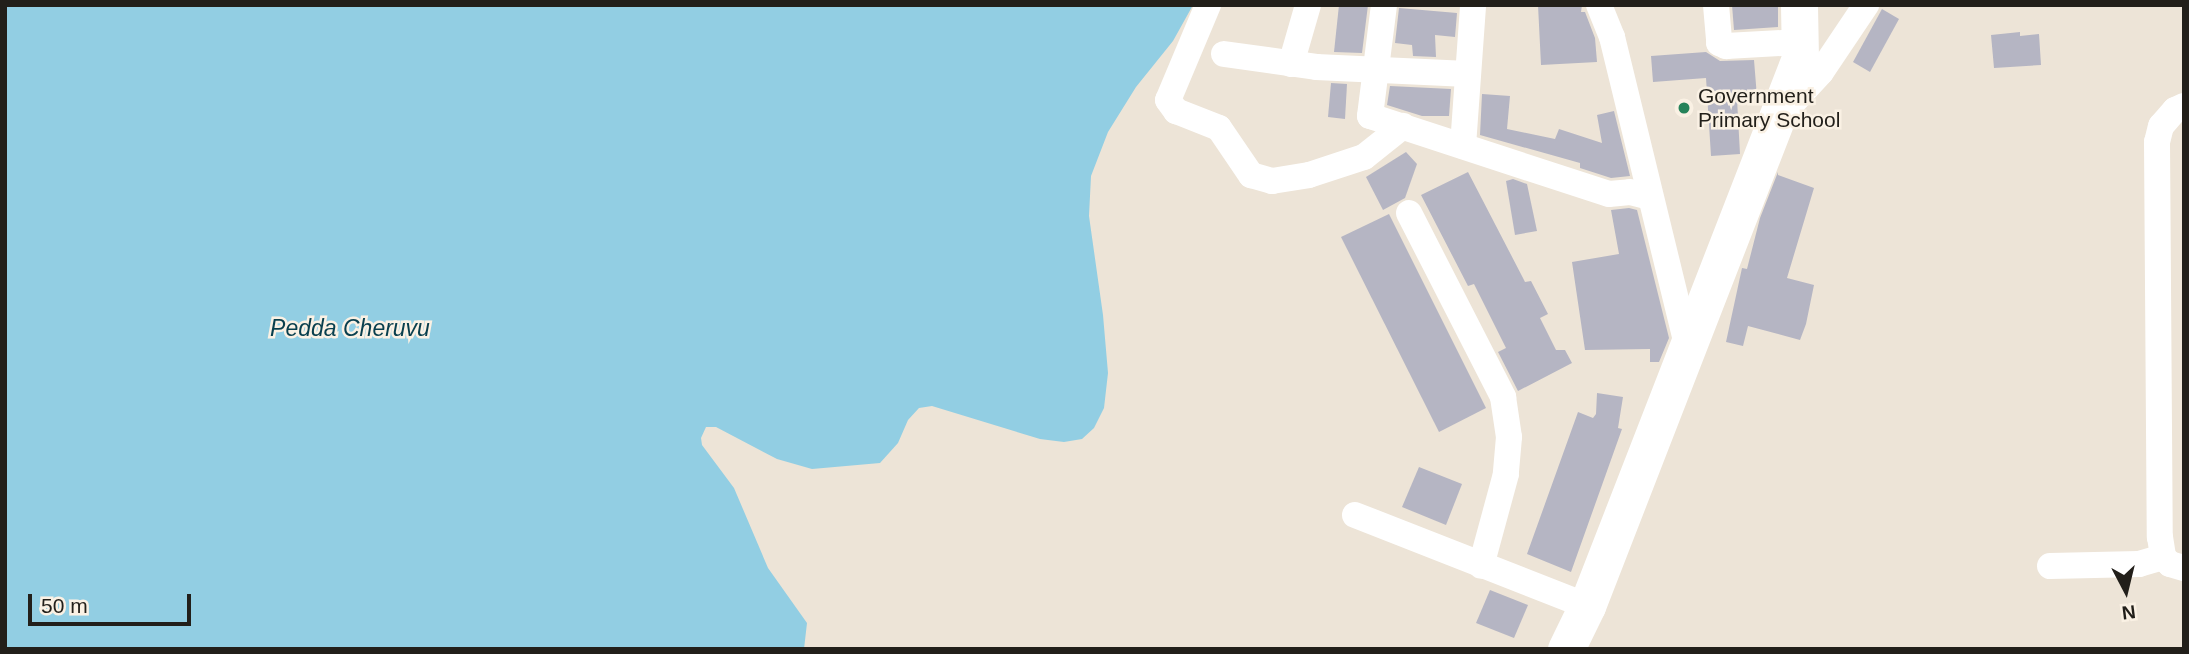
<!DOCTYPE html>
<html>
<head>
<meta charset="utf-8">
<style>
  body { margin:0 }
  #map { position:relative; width:2189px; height:654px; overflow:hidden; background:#ede4d7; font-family:Helvetica,sans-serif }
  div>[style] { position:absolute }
  .water>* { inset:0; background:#92cee3 }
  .building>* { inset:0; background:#b5b5c3 }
  .street>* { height:26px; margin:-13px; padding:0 13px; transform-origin:13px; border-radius:13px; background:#fff }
  .secondary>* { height:37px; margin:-18.5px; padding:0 18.5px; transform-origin:18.5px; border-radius:18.5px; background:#fff }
  .dots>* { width:19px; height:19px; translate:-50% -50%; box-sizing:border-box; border:4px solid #faf1e4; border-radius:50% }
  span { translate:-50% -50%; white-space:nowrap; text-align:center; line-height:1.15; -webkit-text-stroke:5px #faf1e4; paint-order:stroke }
  .poi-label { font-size:21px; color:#221f1a }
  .left { translate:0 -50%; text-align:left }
  .water-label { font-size:23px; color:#083f4e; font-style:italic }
  .frame { position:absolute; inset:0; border:7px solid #221f1a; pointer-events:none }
  .north { position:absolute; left:2091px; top:556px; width:70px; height:70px; -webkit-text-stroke:5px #faf1e4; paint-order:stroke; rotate:173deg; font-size:19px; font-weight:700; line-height:28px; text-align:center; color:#221f1a }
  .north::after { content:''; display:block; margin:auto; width:24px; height:32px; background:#221f1a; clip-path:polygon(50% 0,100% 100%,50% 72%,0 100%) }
  .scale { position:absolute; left:28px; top:594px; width:163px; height:32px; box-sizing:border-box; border:4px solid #221f1a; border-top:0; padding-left:9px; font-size:21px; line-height:24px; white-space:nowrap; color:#221f1a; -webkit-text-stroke:5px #faf1e4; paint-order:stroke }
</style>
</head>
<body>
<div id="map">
  <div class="water">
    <div style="clip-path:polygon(5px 5px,1193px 5px,1173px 41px,1136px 87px,1108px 132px,1091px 176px,1089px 216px,1103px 315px,1108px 373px,1104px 408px,1094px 428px,1082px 439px,1064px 442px,1040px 439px,932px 406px,919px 408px,908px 420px,898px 443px,880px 463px,812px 469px,777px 459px,716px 427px,706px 427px,701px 438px,702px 445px,734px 488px,768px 568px,807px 623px,804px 649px,5px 649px)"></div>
  </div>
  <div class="building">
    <div style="clip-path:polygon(1339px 5px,1368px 5px,1362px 53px,1334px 52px)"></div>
    <div style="clip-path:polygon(1538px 5px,1582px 5px,1581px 12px,1585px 12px,1595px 38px,1597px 62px,1541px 65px)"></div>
    <div style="clip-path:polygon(1732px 5px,1778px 5px,1778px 27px,1734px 30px)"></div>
    <div style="clip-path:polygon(1399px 8px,1457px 13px,1455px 37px,1435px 35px,1436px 57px,1413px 56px,1412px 45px,1395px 43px)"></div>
    <div style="clip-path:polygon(1882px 9px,1899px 19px,1870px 72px,1853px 62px)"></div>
    <div style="clip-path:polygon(2020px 32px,2020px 36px,2039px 34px,2041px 65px,1994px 68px,1991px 35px)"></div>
    <div style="clip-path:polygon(1706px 52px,1720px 61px,1754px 60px,1757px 97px,1737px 99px,1740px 154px,1711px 156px,1706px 78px,1653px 82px,1651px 56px)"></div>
    <div style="clip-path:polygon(1331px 83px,1347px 84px,1345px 119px,1328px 117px)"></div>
    <div style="clip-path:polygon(1390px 86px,1451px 89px,1449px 116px,1422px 116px,1387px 105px)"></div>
    <div style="clip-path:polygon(1482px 94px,1510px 96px,1507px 129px,1555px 139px,1559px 129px,1602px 143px,1597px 115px,1614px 111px,1630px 176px,1611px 178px,1580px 168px,1580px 163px,1480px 135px)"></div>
    <div style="clip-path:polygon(1406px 152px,1417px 164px,1405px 198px,1383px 210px,1366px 177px)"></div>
    <div style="clip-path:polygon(1468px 172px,1523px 278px,1525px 282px,1531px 281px,1548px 314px,1540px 318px,1556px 350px,1565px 350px,1572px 363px,1518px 391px,1498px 352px,1506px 348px,1474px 284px,1468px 286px,1421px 195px)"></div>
    <div style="clip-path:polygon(1778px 172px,1778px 175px,1814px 188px,1787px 278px,1814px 285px,1806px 324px,1800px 340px,1748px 326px,1743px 346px,1726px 342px,1742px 268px,1747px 269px,1760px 218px)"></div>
    <div style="clip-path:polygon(1513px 179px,1527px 184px,1537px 231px,1515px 235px,1506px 181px)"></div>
    <div style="clip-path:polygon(1629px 208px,1637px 210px,1669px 338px,1659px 362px,1650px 362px,1650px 349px,1585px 350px,1572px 262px,1619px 254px,1611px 210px)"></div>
    <div style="clip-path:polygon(1389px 214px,1486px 408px,1439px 432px,1341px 237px)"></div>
    <div style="clip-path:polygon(1597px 393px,1623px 397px,1618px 428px,1622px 429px,1571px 572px,1527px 554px,1578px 412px,1593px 418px,1596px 414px)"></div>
    <div style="clip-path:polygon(1419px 467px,1462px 484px,1446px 525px,1402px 507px)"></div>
    <div style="clip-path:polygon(1490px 590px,1528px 605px,1514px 638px,1476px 623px)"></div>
  </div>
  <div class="street">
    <div style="left:1208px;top:5px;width:103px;rotate:112.8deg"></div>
    <div style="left:1168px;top:100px;width:14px;rotate:54deg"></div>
    <div style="left:1176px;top:111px;width:46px;rotate:21.6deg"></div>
    <div style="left:1219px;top:128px;width:57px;rotate:55.8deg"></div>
    <div style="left:1251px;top:175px;width:22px;rotate:16deg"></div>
    <div style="left:1272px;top:181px;width:37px;rotate:-9deg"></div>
    <div style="left:1309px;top:175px;width:58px;rotate:-18.1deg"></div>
    <div style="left:1364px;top:157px;width:50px;rotate:-38.5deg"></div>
    <div style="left:1384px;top:5px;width:112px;rotate:97.2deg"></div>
    <div style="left:1370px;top:116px;width:251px;rotate:18.1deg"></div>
    <div style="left:1609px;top:194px;width:21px;rotate:-5deg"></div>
    <div style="left:1630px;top:192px;width:21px;rotate:14deg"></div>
    <div style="left:1599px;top:5px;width:35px;rotate:68deg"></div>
    <div style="left:1612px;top:37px;width:317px;rotate:76.3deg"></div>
    <div style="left:1716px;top:5px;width:38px;rotate:85deg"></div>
    <div style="left:1719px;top:43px;width:8px;rotate:23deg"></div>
    <div style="left:1726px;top:46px;width:74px;rotate:-3.1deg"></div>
    <div style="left:1224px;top:54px;width:93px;rotate:8deg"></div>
    <div style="left:1316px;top:67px;width:152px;rotate:2.6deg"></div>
    <div style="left:1291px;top:64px;width:61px;rotate:-73.9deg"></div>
    <div style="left:2184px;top:106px;width:10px;rotate:156deg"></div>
    <div style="left:2175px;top:110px;width:21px;rotate:131deg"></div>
    <div style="left:2161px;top:126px;width:16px;rotate:104deg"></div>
    <div style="left:2157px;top:142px;width:395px;rotate:89.6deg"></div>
    <div style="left:2160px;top:537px;width:20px;rotate:81deg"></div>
    <div style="left:2163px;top:557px;width:10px;rotate:45deg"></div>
    <div style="left:2170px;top:564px;width:15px;rotate:16deg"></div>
    <div style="left:1787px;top:109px;width:50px;rotate:-47.4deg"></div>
    <div style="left:1821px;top:72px;width:81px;rotate:-56.1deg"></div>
    <div style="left:1463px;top:146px;width:141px;rotate:-85.9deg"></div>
    <div style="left:1409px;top:213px;width:207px;rotate:62.9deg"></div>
    <div style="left:1503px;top:397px;width:40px;rotate:81.5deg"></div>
    <div style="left:1509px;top:437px;width:37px;rotate:95deg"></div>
    <div style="left:1506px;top:474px;width:95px;rotate:105.2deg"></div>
    <div style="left:1355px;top:515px;width:249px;rotate:21.4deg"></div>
    <div style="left:2050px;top:566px;width:89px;rotate:-1.3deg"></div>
    <div style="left:2139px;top:564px;width:25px;rotate:-16deg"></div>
  </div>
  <div class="secondary">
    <div style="left:1566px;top:649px;width:48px;rotate:-64deg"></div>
    <div style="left:1587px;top:606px;width:588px;rotate:-68.76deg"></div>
    <div style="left:1800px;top:58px;width:53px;rotate:-91.1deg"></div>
  </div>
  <div class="dots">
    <div style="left:1684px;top:108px;background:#26835a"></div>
  </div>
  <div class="poi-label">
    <span class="left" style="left:1698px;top:108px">Government<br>Primary School</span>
  </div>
  <div class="water-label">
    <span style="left:350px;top:328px">Pedda Cheruvu</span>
  </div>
  <div class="frame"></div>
  <div class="north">N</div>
  <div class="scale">50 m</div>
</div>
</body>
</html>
